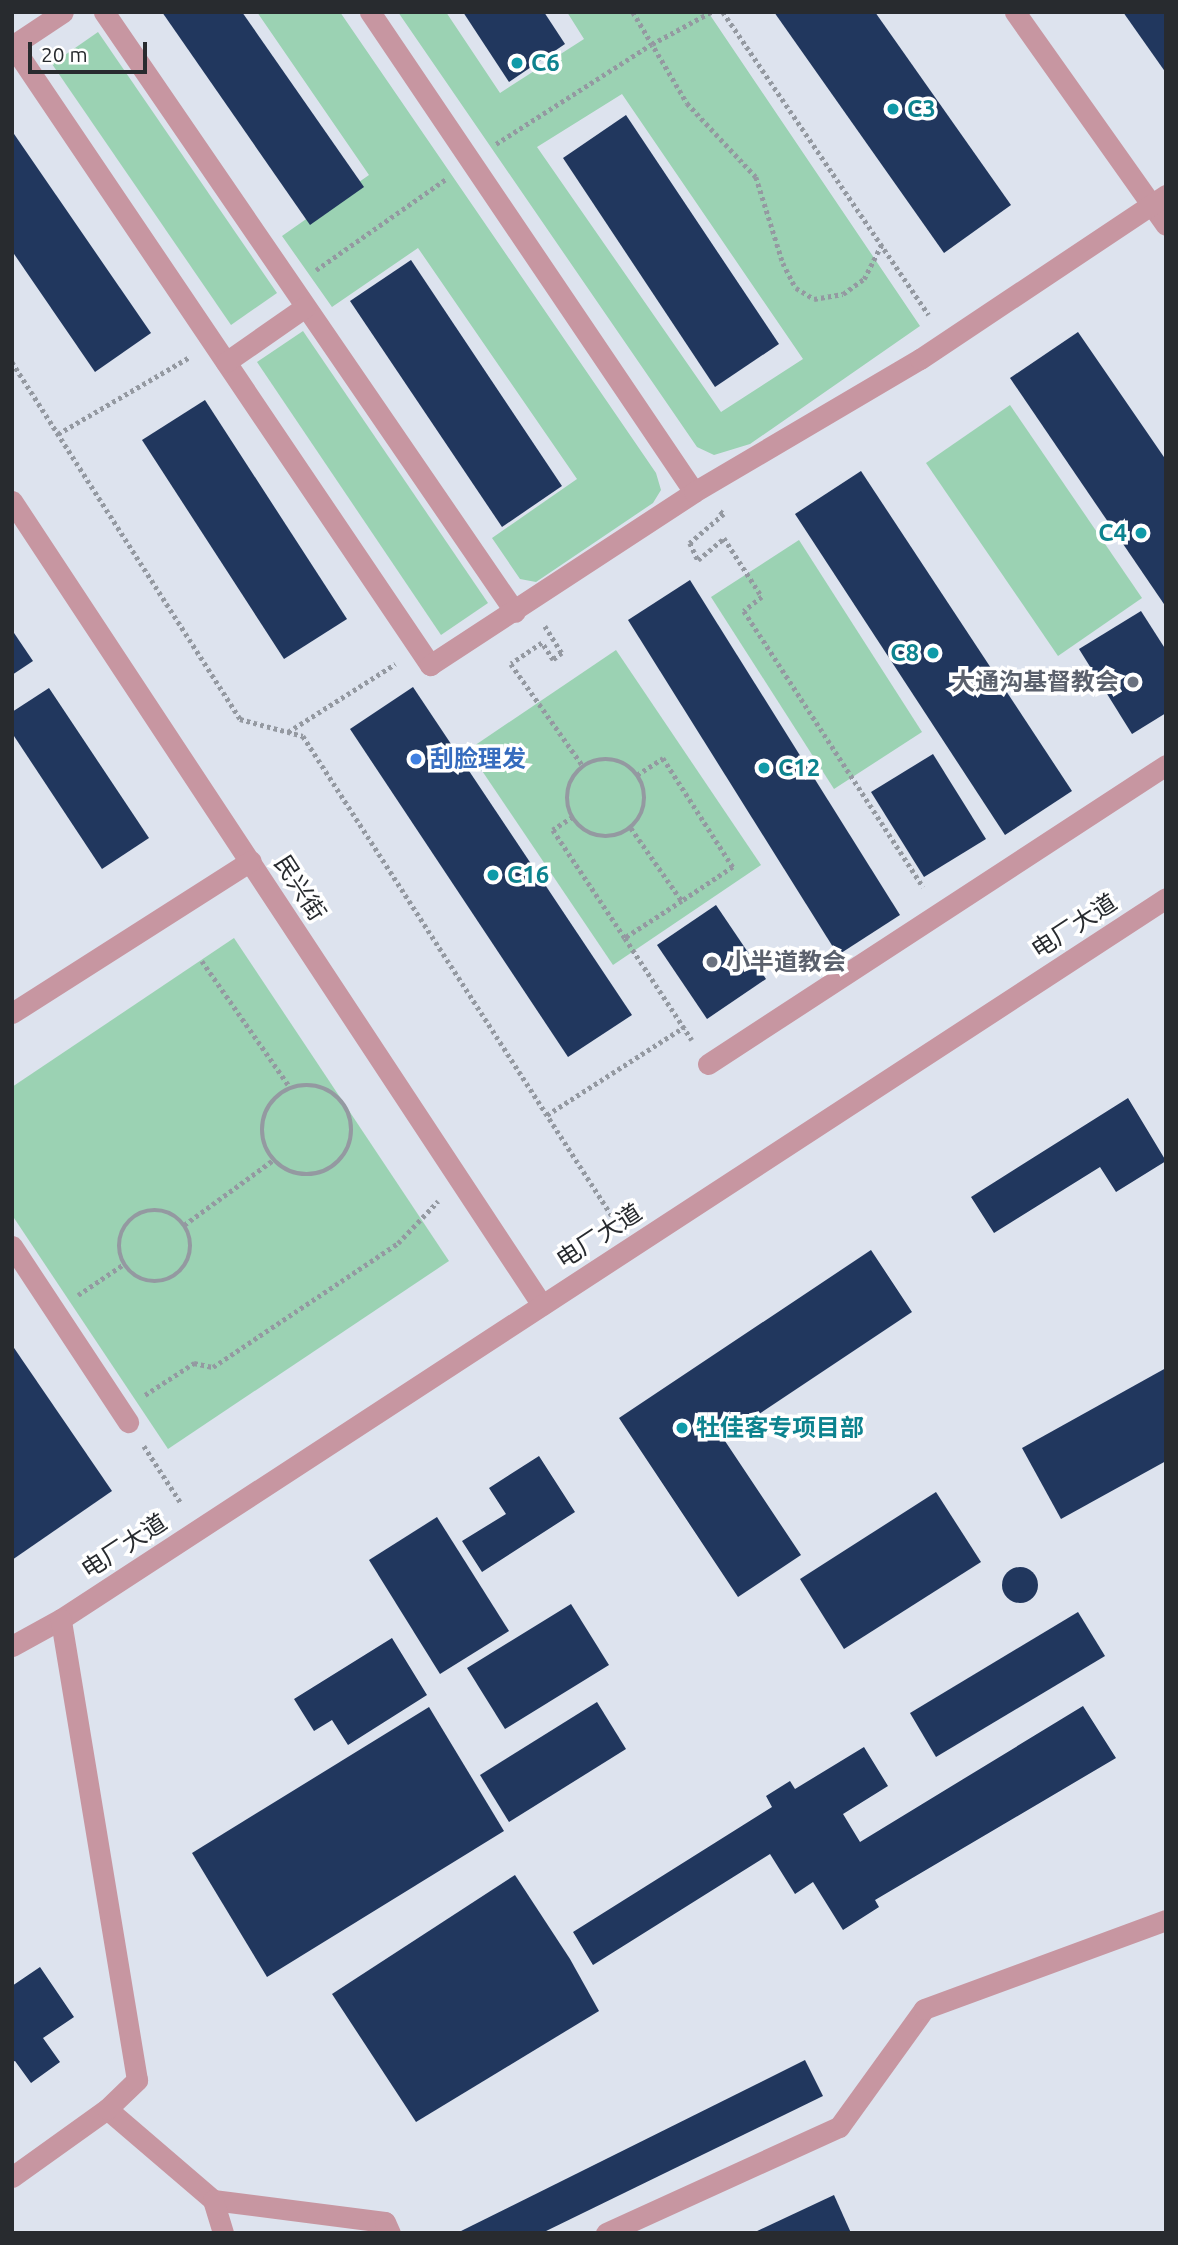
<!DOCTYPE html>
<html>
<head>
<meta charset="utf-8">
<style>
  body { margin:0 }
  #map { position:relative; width:1178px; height:2245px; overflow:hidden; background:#dde3ee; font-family:Ubuntu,"Noto Sans SC",sans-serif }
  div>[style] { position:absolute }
  .green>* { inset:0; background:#9bd2b3 }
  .building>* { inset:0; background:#21375e }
  .round { border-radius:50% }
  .path>* { height:4.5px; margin-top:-2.25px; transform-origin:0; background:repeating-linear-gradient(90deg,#9499a1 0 3.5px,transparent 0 7px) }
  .path>.ring { margin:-2.25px; padding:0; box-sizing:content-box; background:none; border:4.5px solid #9499a1; border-radius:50% }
  .minor>* { height:21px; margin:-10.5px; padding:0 10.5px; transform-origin:10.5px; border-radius:10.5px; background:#c796a1 }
  .dots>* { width:19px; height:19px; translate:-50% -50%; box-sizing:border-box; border:4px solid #fff; border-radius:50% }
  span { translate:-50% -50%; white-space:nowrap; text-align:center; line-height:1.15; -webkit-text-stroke:7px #fff; paint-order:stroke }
  .culture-label { font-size:24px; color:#0d838f; font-weight:700 }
  .left { translate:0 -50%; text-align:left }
  .right { translate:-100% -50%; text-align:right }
  .worship-label { font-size:24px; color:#5b616d; font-weight:700 }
  .shop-label { font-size:24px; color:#366cbe; font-weight:700 }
  .street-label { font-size:24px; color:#282b2f }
  .frame { position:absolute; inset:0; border:14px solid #282b2f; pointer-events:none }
  .scale { position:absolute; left:28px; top:42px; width:119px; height:32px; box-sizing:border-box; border:4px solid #282b2f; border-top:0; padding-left:9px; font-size:21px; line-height:24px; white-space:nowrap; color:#282b2f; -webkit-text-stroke:5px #fff; paint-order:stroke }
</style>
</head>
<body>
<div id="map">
  <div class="green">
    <div style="clip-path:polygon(257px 12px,340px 12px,656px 473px,661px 490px,653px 503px,536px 582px,520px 579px,492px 538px,577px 479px,418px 248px,332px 307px,282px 236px,369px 175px)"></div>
    <div style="clip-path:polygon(evenodd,398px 12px,446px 12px,500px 93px,584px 39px,567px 12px,708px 12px,920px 326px,750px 444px,714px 455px,697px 447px,398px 12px,622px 94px,803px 359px,721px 412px,537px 147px,622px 94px)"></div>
    <div style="clip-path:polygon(98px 32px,277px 293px,231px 325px,52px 64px)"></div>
    <div style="clip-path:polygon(303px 331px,488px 603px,441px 635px,257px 362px)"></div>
    <div style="clip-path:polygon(1010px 405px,1142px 598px,1058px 656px,926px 463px)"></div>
    <div style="clip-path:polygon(799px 540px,922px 732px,834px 789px,711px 597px)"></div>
    <div style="clip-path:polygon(616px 650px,761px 865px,613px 965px,468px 750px)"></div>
    <div style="clip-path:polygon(234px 938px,449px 1261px,168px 1449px,12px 1215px,12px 1087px)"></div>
  </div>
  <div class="building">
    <div style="clip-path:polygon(162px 12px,242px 12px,364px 187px,310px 225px)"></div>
    <div style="clip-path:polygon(463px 12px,544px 12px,565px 44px,509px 82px)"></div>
    <div style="clip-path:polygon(774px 12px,875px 12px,1011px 205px,944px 253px)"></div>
    <div style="clip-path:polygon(1123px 12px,1166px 12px,1166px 73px)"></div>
    <div style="clip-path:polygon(626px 115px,779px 344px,715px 387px,563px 158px)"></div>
    <div style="clip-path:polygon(12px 131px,151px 333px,95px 372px,12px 251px)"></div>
    <div style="clip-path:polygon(411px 260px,562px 486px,502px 527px,350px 301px)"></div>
    <div style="clip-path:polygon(1078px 332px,1166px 460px,1166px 607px,1010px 378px)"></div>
    <div style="clip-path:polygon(205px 400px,347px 619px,284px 659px,142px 440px)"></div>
    <div style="clip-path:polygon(861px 471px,1072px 791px,1005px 835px,795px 514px)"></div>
    <div style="clip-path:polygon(690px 580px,900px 915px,838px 955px,628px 620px)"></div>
    <div style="clip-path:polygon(1141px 611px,1166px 650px,1166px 713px,1132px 734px,1079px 649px)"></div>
    <div style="clip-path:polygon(12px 630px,33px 661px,12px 675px)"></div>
    <div style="clip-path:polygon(413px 687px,632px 1015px,568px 1057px,350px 729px)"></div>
    <div style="clip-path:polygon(49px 688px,149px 838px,102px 869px,12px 733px,12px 712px)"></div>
    <div style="clip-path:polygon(933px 754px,986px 839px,924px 877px,871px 792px)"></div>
    <div style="clip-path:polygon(716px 905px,766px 979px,707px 1019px,657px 945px)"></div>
    <div style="clip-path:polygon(1128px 1098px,1166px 1161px,1116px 1192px,1100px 1167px,994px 1233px,971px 1197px)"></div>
    <div style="clip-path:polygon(871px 1250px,912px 1312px,723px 1438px,801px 1555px,738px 1597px,619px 1418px)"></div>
    <div style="clip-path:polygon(12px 1345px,112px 1491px,12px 1560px)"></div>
    <div style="clip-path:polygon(1166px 1368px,1166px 1461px,1061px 1519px,1022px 1448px)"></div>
    <div style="clip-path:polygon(539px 1456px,575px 1512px,482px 1572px,462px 1541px,506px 1514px,489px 1488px)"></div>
    <div style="clip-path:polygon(936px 1492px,981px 1562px,844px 1649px,800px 1579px)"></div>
    <div style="clip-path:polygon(437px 1517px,509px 1631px,440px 1674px,369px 1560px)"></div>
    <div class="round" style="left:1002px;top:1567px;width:36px;height:36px"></div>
    <div style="clip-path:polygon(571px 1604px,609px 1665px,505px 1729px,467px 1668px)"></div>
    <div style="clip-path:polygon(1078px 1612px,1105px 1656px,936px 1757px,910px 1713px)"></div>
    <div style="clip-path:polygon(392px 1638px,427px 1695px,348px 1745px,332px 1720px,314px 1731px,294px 1699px)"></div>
    <div style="clip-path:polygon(597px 1702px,626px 1749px,509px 1822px,480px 1775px)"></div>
    <div style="clip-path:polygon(1083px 1706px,1116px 1758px,875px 1900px,879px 1907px,843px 1930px,813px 1882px,795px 1894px,770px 1854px,593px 1965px,573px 1932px,772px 1807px,766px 1796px,790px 1781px,795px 1789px,864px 1747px,888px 1786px,843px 1814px,860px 1842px)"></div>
    <div style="clip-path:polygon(429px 1707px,504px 1831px,267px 1977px,192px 1853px)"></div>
    <div style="clip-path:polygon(515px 1875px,570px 1959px,599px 2011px,416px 2122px,332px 1994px)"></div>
    <div style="clip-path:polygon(40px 1967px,74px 2017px,43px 2038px,60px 2062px,31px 2083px,15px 2061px,12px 2062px,12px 1986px)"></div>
    <div style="clip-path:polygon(805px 2060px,823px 2096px,542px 2233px,457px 2233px)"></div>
    <div style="clip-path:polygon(834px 2195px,851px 2233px,753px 2233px)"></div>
  </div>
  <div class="path">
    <div style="left:633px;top:12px;width:106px;rotate:59.3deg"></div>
    <div style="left:687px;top:103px;width:101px;rotate:47deg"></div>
    <div style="left:756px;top:177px;width:90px;rotate:72.6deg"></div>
    <div style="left:783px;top:263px;width:28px;rotate:63deg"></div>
    <div style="left:796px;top:288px;width:21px;rotate:31deg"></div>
    <div style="left:814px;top:299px;width:29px;rotate:-10deg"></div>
    <div style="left:843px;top:294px;width:26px;rotate:-36deg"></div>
    <div style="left:864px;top:279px;width:38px;rotate:-63deg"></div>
    <div style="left:723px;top:12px;width:366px;rotate:55.8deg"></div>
    <div style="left:496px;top:144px;width:185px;rotate:-32.7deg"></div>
    <div style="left:652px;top:44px;width:67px;rotate:-28.5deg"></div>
    <div style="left:316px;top:270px;width:159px;rotate:-35deg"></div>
    <div style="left:12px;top:362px;width:424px;rotate:57.4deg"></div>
    <div style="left:240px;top:719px;width:65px;rotate:15.1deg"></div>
    <div style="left:303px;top:736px;width:578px;rotate:57.22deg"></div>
    <div style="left:58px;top:434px;width:151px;rotate:-30.3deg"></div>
    <div style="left:720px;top:511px;width:5px;rotate:37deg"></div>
    <div style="left:724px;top:514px;width:45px;rotate:139.5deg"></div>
    <div style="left:690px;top:543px;width:19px;rotate:65deg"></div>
    <div style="left:698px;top:560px;width:34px;rotate:-40deg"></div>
    <div style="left:724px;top:538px;width:70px;rotate:57.2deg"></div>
    <div style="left:762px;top:597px;width:23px;rotate:142deg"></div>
    <div style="left:744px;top:611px;width:329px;rotate:57deg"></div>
    <div style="left:545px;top:626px;width:32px;rotate:58deg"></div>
    <div style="left:562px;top:653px;width:11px;rotate:142deg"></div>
    <div style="left:553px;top:660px;width:20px;rotate:-123deg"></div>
    <div style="left:542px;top:643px;width:37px;rotate:146deg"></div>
    <div style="left:511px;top:664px;width:125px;rotate:54.8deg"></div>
    <div style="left:288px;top:732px;width:127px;rotate:-32.4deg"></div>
    <div class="ring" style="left:567px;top:759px;width:73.5px;height:73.5px"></div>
    <div style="left:637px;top:775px;width:31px;rotate:-33deg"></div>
    <div style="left:663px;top:758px;width:130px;rotate:57.3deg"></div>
    <div style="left:733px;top:867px;width:61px;rotate:146.3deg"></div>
    <div style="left:573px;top:817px;width:24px;rotate:147deg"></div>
    <div style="left:553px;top:830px;width:130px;rotate:56.3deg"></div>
    <div style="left:631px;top:828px;width:89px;rotate:55.1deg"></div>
    <div style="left:682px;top:901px;width:68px;rotate:147deg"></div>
    <div style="left:625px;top:938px;width:122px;rotate:56.7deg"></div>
    <div style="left:202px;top:961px;width:154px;rotate:55.1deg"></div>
    <div class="ring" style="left:262px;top:1085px;width:85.5px;height:85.5px"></div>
    <div style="left:547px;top:1115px;width:163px;rotate:-32.7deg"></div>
    <div class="ring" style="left:119px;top:1210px;width:67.5px;height:67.5px"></div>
    <div style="left:184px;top:1225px;width:110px;rotate:-36.1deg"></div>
    <div style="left:78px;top:1295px;width:55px;rotate:-34deg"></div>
    <div style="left:145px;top:1395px;width:59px;rotate:-33.1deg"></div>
    <div style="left:194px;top:1363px;width:19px;rotate:12deg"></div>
    <div style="left:213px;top:1367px;width:223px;rotate:-33.8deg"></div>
    <div style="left:398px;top:1243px;width:58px;rotate:-46.4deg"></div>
    <div style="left:144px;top:1446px;width:68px;rotate:57deg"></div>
  </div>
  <div class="minor">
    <div style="left:104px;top:12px;width:727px;rotate:55.59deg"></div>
    <div style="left:370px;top:12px;width:579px;rotate:55.98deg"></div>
    <div style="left:1015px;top:12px;width:261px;rotate:54.7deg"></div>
    <div style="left:12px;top:45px;width:748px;rotate:56.01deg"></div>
    <div style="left:430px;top:665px;width:316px;rotate:-33.2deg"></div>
    <div style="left:694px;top:492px;width:262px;rotate:-30.5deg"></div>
    <div style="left:920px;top:359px;width:296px;rotate:-33.7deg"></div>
    <div style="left:12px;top:46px;width:61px;rotate:-33.7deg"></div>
    <div style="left:226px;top:362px;width:96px;rotate:-34.8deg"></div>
    <div style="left:12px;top:501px;width:963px;rotate:56.61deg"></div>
    <div style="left:12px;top:1013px;width:283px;rotate:-32.5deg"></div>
    <div style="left:708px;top:1064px;width:547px;rotate:-33.14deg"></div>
    <div style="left:12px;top:1246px;width:211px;rotate:56.6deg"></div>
    <div style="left:12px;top:1646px;width:56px;rotate:-28.9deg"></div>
    <div style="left:61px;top:1619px;width:1319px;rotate:-33.12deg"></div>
    <div style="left:107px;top:2109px;width:140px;rotate:40.6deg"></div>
    <div style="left:213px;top:2200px;width:173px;rotate:7.3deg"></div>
    <div style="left:385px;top:2222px;width:12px;rotate:66deg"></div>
    <div style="left:12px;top:2177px;width:117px;rotate:-35.6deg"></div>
    <div style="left:107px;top:2109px;width:42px;rotate:-44deg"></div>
    <div style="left:137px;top:2080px;width:467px;rotate:-99.4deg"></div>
    <div style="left:213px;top:2200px;width:34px;rotate:73deg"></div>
    <div style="left:606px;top:2233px;width:256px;rotate:-24.5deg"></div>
    <div style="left:839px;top:2127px;width:145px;rotate:-54.2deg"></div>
    <div style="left:924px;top:2009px;width:258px;rotate:-20.2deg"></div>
  </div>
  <div class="dots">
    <div style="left:517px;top:63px;background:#0f9aa8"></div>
    <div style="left:893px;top:109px;background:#0f9aa8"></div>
    <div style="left:1141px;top:533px;background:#0f9aa8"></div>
    <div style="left:933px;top:653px;background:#0f9aa8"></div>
    <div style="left:1133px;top:682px;background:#6b7280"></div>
    <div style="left:416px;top:759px;background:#3f7fe0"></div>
    <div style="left:764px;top:768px;background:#0f9aa8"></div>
    <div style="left:493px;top:875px;background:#0f9aa8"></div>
    <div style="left:712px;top:962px;background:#6b7280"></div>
    <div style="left:682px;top:1428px;background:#0f9aa8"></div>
  </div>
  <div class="culture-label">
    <span class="left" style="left:531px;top:63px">C6</span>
    <span class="left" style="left:907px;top:109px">C3</span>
    <span class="right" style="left:1127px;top:533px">C4</span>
    <span class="right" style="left:919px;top:653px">C8</span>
    <span class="left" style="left:778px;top:768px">C12</span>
    <span class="left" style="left:507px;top:875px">C16</span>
    <span class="left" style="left:696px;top:1428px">牡佳客专项目部</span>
  </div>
  <div class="worship-label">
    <span class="right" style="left:1119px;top:682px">大通沟基督教会</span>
    <span class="left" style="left:726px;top:962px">小半道教会</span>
  </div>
  <div class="shop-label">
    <span class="left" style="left:430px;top:759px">刮脸理发</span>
  </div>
  <div class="street-label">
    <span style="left:300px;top:888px;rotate:57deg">民兴街</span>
    <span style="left:1074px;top:926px;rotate:-33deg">电厂大道</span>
    <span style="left:599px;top:1236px;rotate:-33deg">电厂大道</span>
    <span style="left:124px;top:1546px;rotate:-33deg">电厂大道</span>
  </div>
  <div class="frame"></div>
  <div class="scale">20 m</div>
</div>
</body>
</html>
